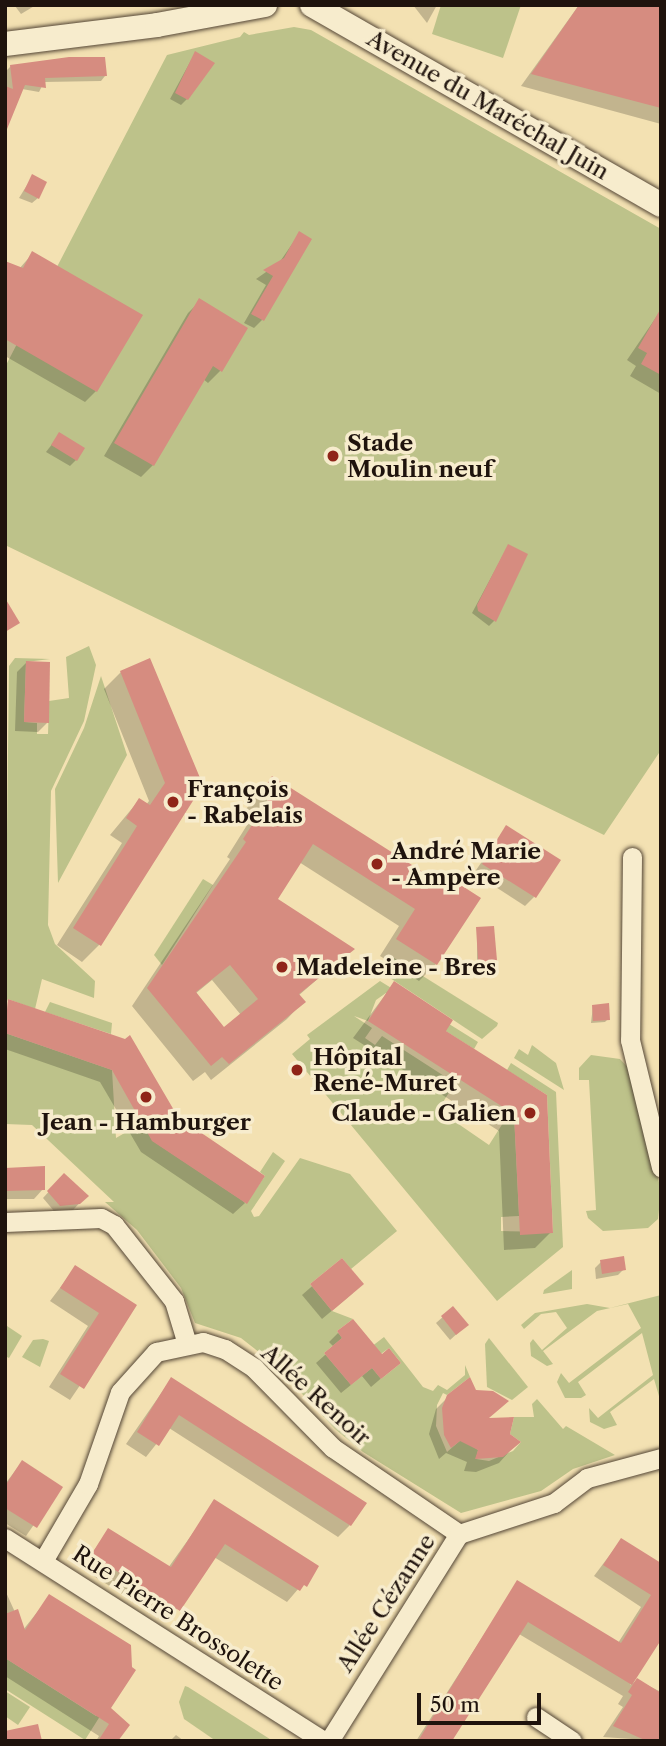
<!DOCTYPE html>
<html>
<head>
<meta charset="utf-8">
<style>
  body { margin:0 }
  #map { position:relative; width:666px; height:1746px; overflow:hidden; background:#f3e1b2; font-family:"Libre Caslon Text",serif }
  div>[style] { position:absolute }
  .green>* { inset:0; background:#bdc28a }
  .shadow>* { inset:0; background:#0003 }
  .building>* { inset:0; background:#d68c80 }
  .roads { filter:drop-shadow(0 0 2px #544636) drop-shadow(0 0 2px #544636) }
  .minor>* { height:19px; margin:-9.5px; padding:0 9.5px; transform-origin:9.5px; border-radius:9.5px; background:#f7eccd }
  .tertiary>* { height:24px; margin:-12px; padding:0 12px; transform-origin:12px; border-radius:12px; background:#f7eccd }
  .dots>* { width:19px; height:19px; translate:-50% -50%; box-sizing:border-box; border:4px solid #f7eccd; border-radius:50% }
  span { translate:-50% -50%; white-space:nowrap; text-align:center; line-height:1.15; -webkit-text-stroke:7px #f7eccd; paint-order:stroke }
  .street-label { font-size:23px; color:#1f130d }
  .poi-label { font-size:23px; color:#1f130d; font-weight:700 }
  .left { translate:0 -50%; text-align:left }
  .right { translate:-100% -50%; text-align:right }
  .frame { position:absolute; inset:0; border:7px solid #1f130d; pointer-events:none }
  .scale { position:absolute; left:417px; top:1693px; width:124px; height:32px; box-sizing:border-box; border:4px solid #1f130d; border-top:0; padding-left:9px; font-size:21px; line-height:24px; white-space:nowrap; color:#1f130d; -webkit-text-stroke:5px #f7eccd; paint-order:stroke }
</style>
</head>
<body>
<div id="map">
  <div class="green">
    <div style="clip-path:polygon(441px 5px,521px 5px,503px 58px,432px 34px)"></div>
    <div style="clip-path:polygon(294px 27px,311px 30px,661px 229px,661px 750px,604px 835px,5px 545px,5px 367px,167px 55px,240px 37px,244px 32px,249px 35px)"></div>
    <div style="clip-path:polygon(89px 646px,96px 665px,84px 721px,51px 791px,48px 925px,55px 944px,95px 981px,94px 998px,42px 979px,35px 1009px,8px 999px,5px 1006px,9px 666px,15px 658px,50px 659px,26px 662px,24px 722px,37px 723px,37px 734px,48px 734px,49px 701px,69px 698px,66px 657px)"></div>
    <div style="clip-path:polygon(101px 676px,127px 755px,58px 883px,55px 789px,84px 728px)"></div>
    <div style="clip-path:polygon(203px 879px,213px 885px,162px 965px,154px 955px)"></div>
    <div style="clip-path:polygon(394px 958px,498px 1023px,497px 1026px,482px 1039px,387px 976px)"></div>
    <div style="clip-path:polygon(380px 981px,478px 1042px,474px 1049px,386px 993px,376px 1000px,368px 1021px,354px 1016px,372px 1028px,365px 1038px,375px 1045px,382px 1036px,455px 1083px,438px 1110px,489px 1145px,510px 1112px,514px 1114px,519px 1216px,501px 1217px,501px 1231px,553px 1232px,547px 1095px,507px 1070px,511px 1063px,556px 1092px,563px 1247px,497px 1301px,292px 1054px,310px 1039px,307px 1035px)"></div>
    <div style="clip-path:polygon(50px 1002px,112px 1023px,111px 1034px,45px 1012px)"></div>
    <div style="clip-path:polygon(5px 1033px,112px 1070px,116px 1138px,142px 1123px,153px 1141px,246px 1203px,265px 1176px,260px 1172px,273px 1152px,285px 1161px,251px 1211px,254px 1217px,259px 1216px,300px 1158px,350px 1174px,397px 1231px,351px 1269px,342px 1258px,310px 1284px,332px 1311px,353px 1319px,337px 1331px,342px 1338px,324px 1353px,351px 1385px,372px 1368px,381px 1379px,401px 1363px,389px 1348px,378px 1356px,371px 1347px,384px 1337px,423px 1387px,433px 1391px,438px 1385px,447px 1390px,465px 1375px,465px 1365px,470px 1377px,447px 1395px,443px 1393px,437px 1405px,436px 1426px,447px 1452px,462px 1439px,478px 1450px,476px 1459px,489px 1461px,513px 1451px,521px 1442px,510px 1434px,514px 1417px,534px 1417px,532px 1404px,537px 1399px,563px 1429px,566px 1426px,615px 1455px,573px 1469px,541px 1491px,461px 1513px,363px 1452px,335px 1429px,273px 1363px,241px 1338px,195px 1323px,181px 1288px,137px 1230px,105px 1202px,114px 1202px,32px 1125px,5px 1124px)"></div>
    <div style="clip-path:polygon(532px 1045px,556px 1063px,564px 1090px,514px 1058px,519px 1049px,528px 1055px)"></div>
    <div style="clip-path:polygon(591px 1055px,620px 1059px,633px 1073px,661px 1191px,658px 1219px,648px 1228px,603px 1231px,588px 1218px,586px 1211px,596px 1210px,589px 1080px,579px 1080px,579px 1068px)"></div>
    <div style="clip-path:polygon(572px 1270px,572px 1289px,543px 1294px,544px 1290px)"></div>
    <div style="clip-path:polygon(661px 1295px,661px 1403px,654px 1379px,610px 1412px,617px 1425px,604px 1429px,590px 1422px,589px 1408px,598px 1418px,653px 1375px,642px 1333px,578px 1382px,586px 1395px,581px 1398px,565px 1398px,557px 1382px,561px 1373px,569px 1383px,641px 1328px,628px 1304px,597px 1311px,543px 1351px,553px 1364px,547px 1366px,531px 1356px,530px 1343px,533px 1339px,542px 1350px,567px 1328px,556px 1312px,541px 1314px,524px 1329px,521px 1325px,535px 1313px,587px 1304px,610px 1308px)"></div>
    <div style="clip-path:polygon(7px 1326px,22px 1336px,9px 1358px,5px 1356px)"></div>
    <div style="clip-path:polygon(489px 1338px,528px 1387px,512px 1400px,487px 1387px,485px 1344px)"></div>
    <div style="clip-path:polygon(43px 1339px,49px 1341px,40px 1367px,22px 1357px,33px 1340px)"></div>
    <div style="clip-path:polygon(5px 1658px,96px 1716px,102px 1713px,85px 1740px,5px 1689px)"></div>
    <div style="clip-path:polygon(185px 1686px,188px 1687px,273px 1741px,216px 1741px,184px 1719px,179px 1702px)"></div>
    <div style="clip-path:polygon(5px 1691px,30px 1707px,18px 1725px,5px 1716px)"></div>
  </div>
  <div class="shadow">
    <div style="clip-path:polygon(36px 5px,21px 14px,15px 6px,15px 5px)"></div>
    <div style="clip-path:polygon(413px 5px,437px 5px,427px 23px)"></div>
    <div style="clip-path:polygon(579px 5px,661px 5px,661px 124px,521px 86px)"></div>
    <div style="clip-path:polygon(195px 53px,187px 99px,181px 105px,170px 99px)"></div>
    <div style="clip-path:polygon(11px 66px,105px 76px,101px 81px,44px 82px,39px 92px,22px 89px,5px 131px,6px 71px)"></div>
    <div style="clip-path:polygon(32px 177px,38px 198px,32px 203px,19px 198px)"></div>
    <div style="clip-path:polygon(299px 234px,262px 320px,254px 328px,244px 323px,266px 285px,256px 279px,279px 263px)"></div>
    <div style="clip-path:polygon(33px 253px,96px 391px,85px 402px,5px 356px,5px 263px,19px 269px)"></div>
    <div style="clip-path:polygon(200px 301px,221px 370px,208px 383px,203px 379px,153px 465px,141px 477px,104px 456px,188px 313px)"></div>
    <div style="clip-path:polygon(661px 310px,661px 394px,630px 376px,636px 366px,627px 360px)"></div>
    <div style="clip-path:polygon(60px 434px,76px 460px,70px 466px,46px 452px)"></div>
    <div style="clip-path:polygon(508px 546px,494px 621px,489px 626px,472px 613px)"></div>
    <div style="clip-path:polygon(26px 663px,47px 723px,38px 732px,15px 731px,17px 672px)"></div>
    <div style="clip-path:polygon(121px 672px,201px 785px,99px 945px,82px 962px,57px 945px,122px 843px,110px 835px,139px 800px,146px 805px,149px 801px,104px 689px)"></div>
    <div style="clip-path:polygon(evenodd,272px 778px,432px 880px,439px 873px,478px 898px,436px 964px,419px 981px,380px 956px,399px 926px,299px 862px,275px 900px,352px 949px,298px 996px,303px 1002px,287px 1019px,211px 1080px,205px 1072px,193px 1081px,132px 1006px,230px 859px,227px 857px,254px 814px,246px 809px,272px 778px,212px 980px,241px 1015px,223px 1029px,195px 994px,212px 980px)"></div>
    <div style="clip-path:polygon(506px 827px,534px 897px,525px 906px,474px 873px)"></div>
    <div style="clip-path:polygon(477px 929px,496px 971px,494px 974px,477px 975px)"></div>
    <div style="clip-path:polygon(394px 983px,444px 1031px,545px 1096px,551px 1232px,535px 1248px,504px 1250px,499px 1131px,353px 1038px)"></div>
    <div style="clip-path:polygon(8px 1001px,126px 1041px,177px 1118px,245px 1203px,233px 1214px,141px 1152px,100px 1082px,5px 1049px)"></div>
    <div style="clip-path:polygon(593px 1006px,608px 1019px,605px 1022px,591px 1023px)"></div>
    <div style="clip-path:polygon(5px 1169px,43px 1189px,34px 1199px,5px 1199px)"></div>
    <div style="clip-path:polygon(64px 1175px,86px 1196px,73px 1210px,54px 1211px,43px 1198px)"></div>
    <div style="clip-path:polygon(342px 1260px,353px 1293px,322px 1319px,302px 1295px)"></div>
    <div style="clip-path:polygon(601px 1262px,624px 1269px,618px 1275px,596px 1279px,595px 1268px)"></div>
    <div style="clip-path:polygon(75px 1268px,134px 1306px,70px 1400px,49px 1387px,88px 1326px,50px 1301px)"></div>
    <div style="clip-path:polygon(453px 1308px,460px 1331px,450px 1340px,436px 1323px)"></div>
    <div style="clip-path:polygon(338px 1333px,381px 1356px,399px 1363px,371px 1387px,362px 1376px,341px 1393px,316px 1363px,334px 1347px,329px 1342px)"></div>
    <div style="clip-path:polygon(171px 1379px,350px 1525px,338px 1537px,169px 1428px,146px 1457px,126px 1444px)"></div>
    <div style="clip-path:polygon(449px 1396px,486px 1420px,518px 1442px,499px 1463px,476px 1472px,464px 1471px,467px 1462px,446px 1453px,439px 1459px,429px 1434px,436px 1409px)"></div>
    <div style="clip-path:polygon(22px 1462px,60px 1487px,26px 1536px,5px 1523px,5px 1484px)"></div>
    <div style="clip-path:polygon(215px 1502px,317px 1567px,287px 1602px,214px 1557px,167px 1622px,81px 1568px,109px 1530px,168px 1568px)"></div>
    <div style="clip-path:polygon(621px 1540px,661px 1565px,661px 1633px,630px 1685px,637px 1680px,661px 1692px,661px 1741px,603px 1737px,623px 1707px,618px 1704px,623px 1696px,519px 1634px,450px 1741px,416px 1741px,517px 1583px,618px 1643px,641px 1607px,594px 1576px)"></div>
    <div style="clip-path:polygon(5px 1590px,23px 1630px,50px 1596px,109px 1709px,117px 1741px,96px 1741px,99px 1736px,5px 1676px)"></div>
    <div style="clip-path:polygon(176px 1735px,184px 1741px,170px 1741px)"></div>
  </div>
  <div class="building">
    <div style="clip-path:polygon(579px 5px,661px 5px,661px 108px,531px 74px)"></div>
    <div style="clip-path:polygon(195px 51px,215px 63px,188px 100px,175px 93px)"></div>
    <div style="clip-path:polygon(69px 57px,105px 57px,107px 76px,45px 78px,46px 88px,25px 85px,5px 134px,5px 86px,13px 89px,10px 65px)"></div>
    <div style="clip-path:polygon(32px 174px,47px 182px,39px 199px,24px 191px)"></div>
    <div style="clip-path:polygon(299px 231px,312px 239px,264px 321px,251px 314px,273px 276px,263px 270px,284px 258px)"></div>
    <div style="clip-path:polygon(32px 251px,143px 315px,97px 392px,5px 339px,5px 261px,23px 268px)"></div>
    <div style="clip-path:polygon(199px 298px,248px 328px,222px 372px,213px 366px,154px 466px,114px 443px)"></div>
    <div style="clip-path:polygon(661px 308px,661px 375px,641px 364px,647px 353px,638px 348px)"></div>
    <div style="clip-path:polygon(59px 432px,85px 448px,77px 461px,51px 445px)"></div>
    <div style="clip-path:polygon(508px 544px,528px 554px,496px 622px,478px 611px,477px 605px)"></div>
    <div style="clip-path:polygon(5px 598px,20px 623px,5px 632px)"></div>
    <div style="clip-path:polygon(150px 658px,203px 785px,101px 946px,73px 928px,137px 826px,126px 818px,139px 798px,150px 805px,165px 783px,120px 671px)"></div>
    <div style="clip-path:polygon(26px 661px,50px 662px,49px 723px,24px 722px)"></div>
    <div style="clip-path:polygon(evenodd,272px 776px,434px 879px,439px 871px,481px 898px,437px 965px,396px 939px,415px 909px,313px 844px,278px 899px,355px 949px,299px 994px,306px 1002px,229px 1064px,222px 1057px,211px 1066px,147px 988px,246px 842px,243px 839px,270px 797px,262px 792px,272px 776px,230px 965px,258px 999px,224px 1027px,196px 992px,230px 965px)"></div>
    <div style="clip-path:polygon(506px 825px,561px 860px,536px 898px,482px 864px)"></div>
    <div style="clip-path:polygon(494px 926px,498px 972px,479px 974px,476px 927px)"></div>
    <div style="clip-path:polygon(394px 981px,453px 1020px,446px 1031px,547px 1095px,553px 1233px,520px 1235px,514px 1114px,368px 1021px)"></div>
    <div style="clip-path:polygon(8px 999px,125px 1039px,130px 1035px,178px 1117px,265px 1176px,247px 1204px,152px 1141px,112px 1070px,5px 1033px)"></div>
    <div style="clip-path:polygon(609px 1003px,610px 1020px,593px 1021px,592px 1005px)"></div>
    <div style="clip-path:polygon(45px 1166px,45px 1190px,5px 1191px,5px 1168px)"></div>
    <div style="clip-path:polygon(64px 1173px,89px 1196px,80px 1204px,60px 1206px,47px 1191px)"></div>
    <div style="clip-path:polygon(624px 1256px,626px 1270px,602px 1274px,600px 1260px)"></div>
    <div style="clip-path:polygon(342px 1258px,364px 1284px,332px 1311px,310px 1284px)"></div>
    <div style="clip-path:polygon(75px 1265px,137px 1305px,84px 1389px,60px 1374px,99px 1313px,60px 1288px)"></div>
    <div style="clip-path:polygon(453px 1306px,469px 1325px,456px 1335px,441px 1316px)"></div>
    <div style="clip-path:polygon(353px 1319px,382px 1354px,389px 1348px,401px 1363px,381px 1379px,372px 1368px,351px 1385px,324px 1353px,342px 1338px,337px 1331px)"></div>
    <div style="clip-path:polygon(171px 1377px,367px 1503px,351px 1526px,179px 1415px,159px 1446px,137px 1432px)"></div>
    <div style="clip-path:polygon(470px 1377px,476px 1390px,493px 1391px,509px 1401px,489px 1418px,514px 1417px,510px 1434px,521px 1442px,503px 1457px,475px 1459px,478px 1450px,460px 1441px,451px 1448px,444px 1435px,442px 1408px,447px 1395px)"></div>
    <div style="clip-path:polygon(22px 1460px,63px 1487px,37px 1528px,5px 1508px,5px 1486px)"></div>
    <div style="clip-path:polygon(214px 1499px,319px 1566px,307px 1587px,304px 1585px,300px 1591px,225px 1544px,180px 1611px,91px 1555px,108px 1528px,171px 1567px)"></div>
    <div style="clip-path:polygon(621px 1538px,661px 1563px,661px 1640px,632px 1685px,528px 1622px,452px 1741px,418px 1741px,517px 1580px,621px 1643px,651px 1595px,603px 1565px)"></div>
    <div style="clip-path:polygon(49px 1594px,131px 1645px,132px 1667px,136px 1670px,111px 1708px,130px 1725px,118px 1741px,98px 1741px,109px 1724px,5px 1658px,5px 1614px,18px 1609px,25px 1630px)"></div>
    <div style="clip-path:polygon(637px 1678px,661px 1693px,661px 1741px,647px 1741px,613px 1726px,632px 1695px,628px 1692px)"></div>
    <div style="clip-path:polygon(38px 1724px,42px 1741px,5px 1741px,5px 1731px)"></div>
  </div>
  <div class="roads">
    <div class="minor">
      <div style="left:632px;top:857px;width:183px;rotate:90.6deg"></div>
      <div style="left:630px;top:1040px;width:131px;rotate:76.3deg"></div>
      <div style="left:5px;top:1222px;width:96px;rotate:-2.4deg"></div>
      <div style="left:101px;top:1218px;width:15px;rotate:28deg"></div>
      <div style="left:114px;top:1225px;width:97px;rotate:51.7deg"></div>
      <div style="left:174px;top:1301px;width:45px;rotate:73.2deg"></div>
      <div style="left:5px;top:1538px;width:378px;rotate:32.5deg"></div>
      <div style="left:43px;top:1561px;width:89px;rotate:-59.7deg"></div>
      <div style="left:88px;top:1484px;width:97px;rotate:-70.8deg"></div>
      <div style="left:120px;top:1392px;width:54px;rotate:-48deg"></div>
      <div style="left:156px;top:1352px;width:48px;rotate:-12deg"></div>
      <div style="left:203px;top:1342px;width:23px;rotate:18deg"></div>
      <div style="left:225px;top:1349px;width:35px;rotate:33deg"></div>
      <div style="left:254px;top:1368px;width:112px;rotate:45.4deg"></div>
      <div style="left:333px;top:1448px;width:153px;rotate:34.3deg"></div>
      <div style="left:536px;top:1717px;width:43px;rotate:33.7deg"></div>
      <div style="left:329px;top:1741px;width:244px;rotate:-57.9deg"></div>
      <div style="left:459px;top:1534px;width:100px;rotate:-18.1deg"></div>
      <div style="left:554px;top:1503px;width:41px;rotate:-37.1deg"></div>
      <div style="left:587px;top:1478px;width:77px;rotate:-15.1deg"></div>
    </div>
    <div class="tertiary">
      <div style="left:312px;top:5px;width:402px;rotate:29.8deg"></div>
      <div style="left:5px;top:44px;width:153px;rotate:-7.1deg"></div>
      <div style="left:157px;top:25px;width:110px;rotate:-10.5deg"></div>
    </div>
  </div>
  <div class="dots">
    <div style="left:333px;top:456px;background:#8f2418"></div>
    <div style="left:173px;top:802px;background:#8f2418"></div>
    <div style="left:377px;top:864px;background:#8f2418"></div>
    <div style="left:282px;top:967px;background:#8f2418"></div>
    <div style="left:297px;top:1070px;background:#8f2418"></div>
    <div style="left:146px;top:1097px;background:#8f2418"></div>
    <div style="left:530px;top:1113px;background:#8f2418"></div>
  </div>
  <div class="street-label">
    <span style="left:488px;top:105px;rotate:30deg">Avenue du Maréchal Juin</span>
    <span style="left:316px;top:1395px;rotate:42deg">Allée Renoir</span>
    <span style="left:386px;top:1603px;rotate:-57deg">Allée Cézanne</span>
    <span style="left:178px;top:1618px;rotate:33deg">Rue Pierre Brossolette</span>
  </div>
  <div class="poi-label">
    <span class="left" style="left:347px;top:456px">Stade<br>Moulin neuf</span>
    <span class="left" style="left:187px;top:802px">François<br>- Rabelais</span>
    <span class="left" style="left:391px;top:864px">André Marie<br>- Ampère</span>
    <span class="left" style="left:296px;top:967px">Madeleine - Bres</span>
    <span class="left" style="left:313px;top:1070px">Hôpital<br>René-Muret</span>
    <span class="right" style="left:516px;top:1113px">Claude - Galien</span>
    <span style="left:146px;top:1122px">Jean - Hamburger</span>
  </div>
  <div class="frame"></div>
  <div class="scale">50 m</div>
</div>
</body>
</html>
